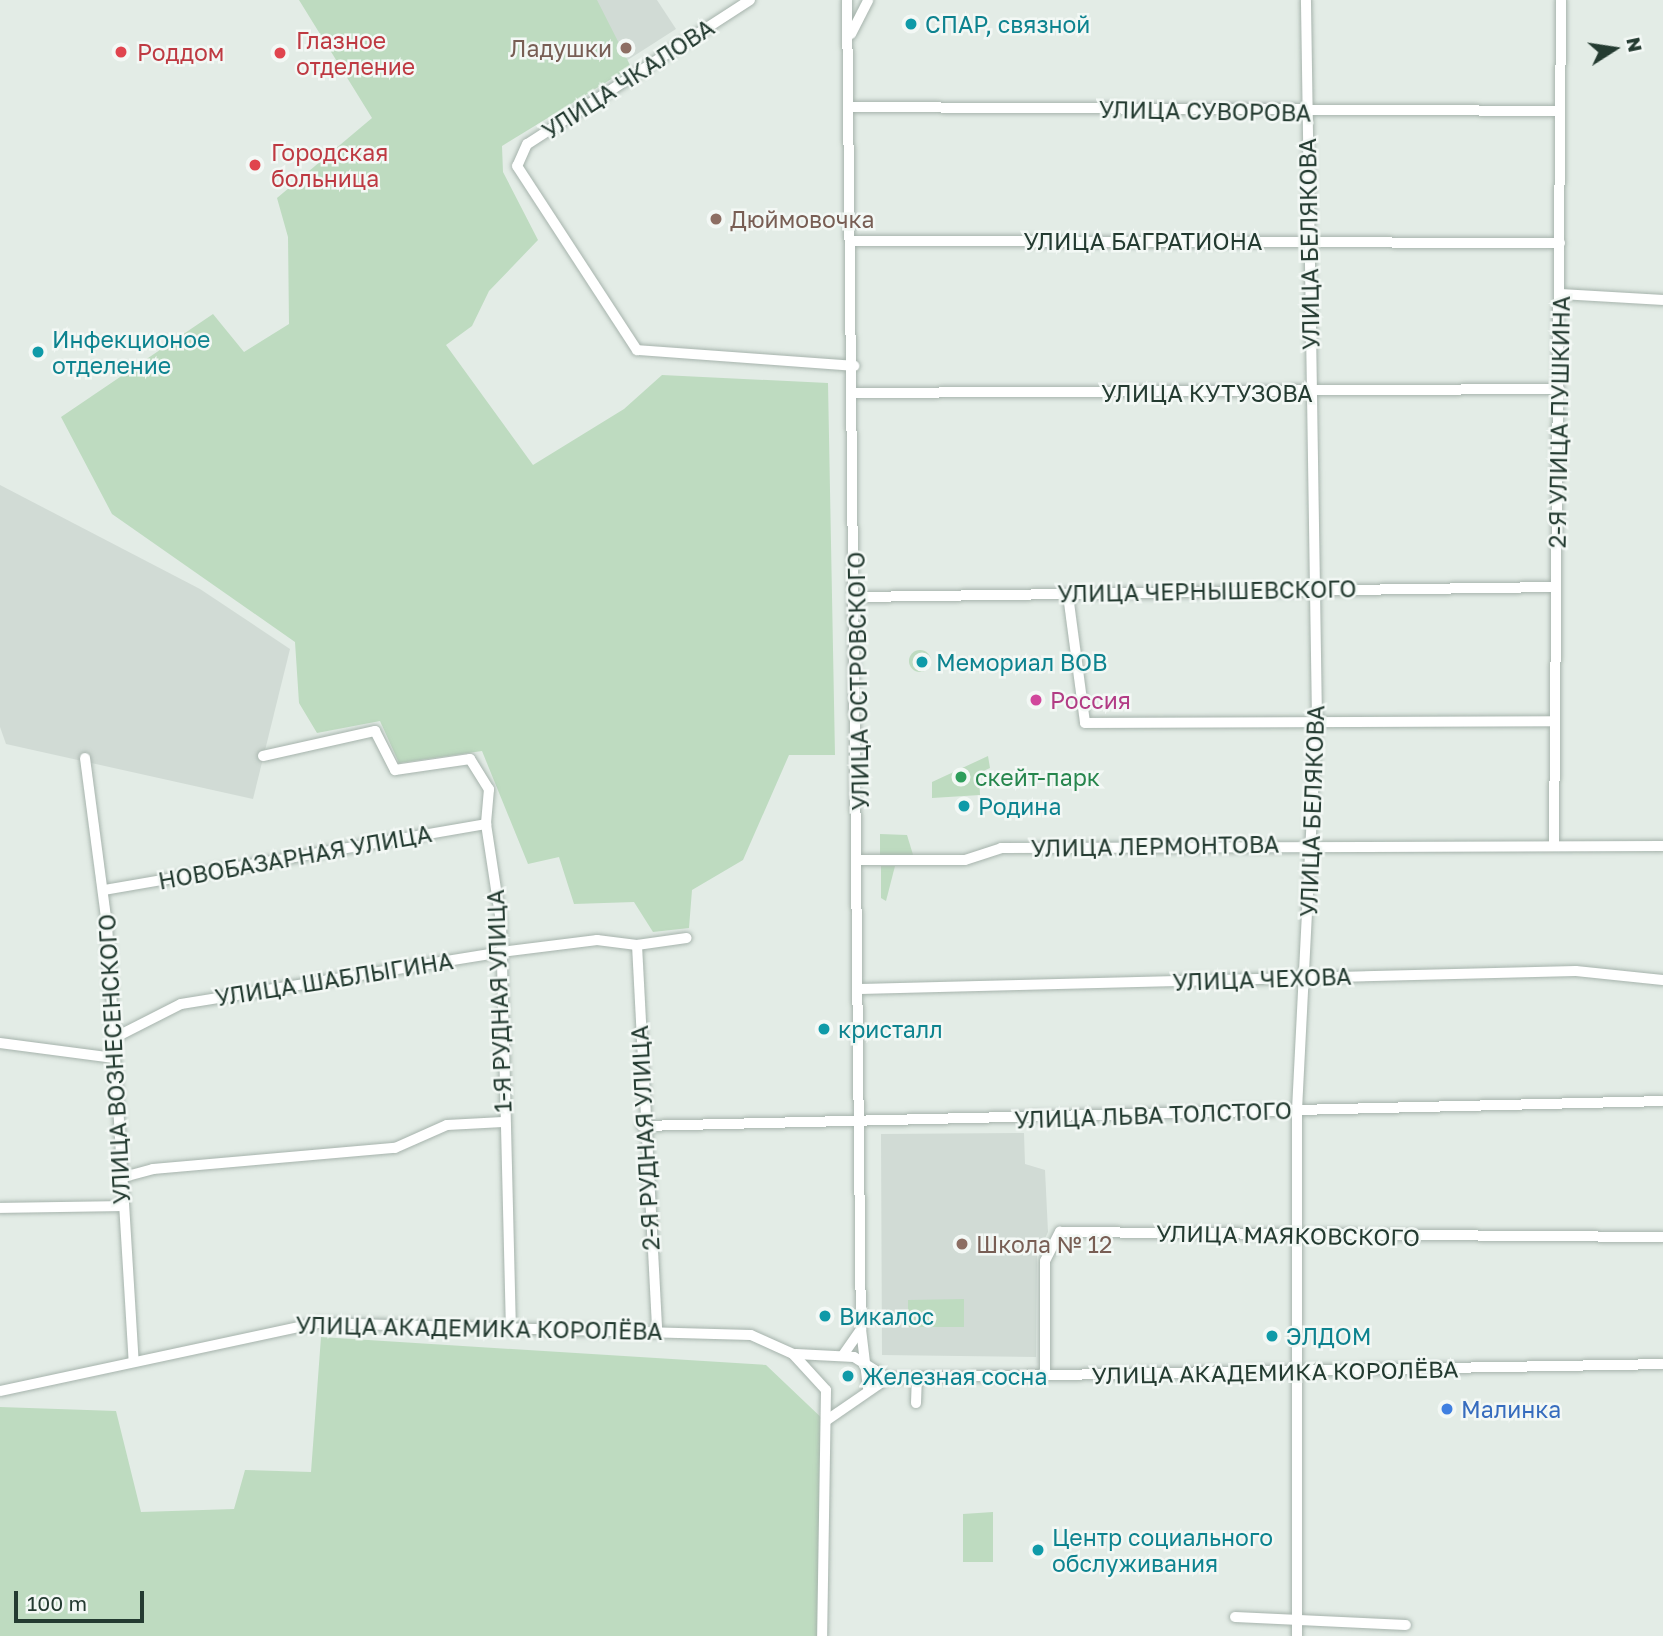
<!DOCTYPE html>
<html>
<head>
<meta charset="utf-8">
<style>
  body { margin:0 }
  #map { position:relative; width:1663px; height:1636px; overflow:hidden; background:#e3ece6; font-family:"Golos Text",sans-serif }
  div>[style] { position:absolute }
  .built>* { inset:0; background:#d1dbd5 }
  .green>* { inset:0; background:#bedbc0 }
  .round { border-radius:50% }
  .roads { filter:drop-shadow(0 0 2px #a6b3ac) drop-shadow(0 0 2px #a6b3ac) }
  .minor>* { height:10px; margin:-5px; padding:0 5px; transform-origin:5px; border-radius:5px; background:#fff }
  .dots>* { width:19px; height:19px; translate:-50% -50%; box-sizing:border-box; border:4px solid #f3f8f5; border-radius:50% }
  span { translate:-50% -50%; white-space:nowrap; text-align:center; line-height:1.15; -webkit-text-stroke:5px #f3f8f5; paint-order:stroke }
  .culture-label { font-size:23px; color:#0d838f }
  .left { translate:0 -50%; text-align:left }
  .health-label { font-size:23px; color:#be3a42 }
  .education-label { font-size:23px; color:#785e54 }
  .right { translate:-100% -50%; text-align:right }
  .street-label { font-size:23px; color:#243b31 }
  .hotel-label { font-size:23px; color:#b23c85 }
  .leisure-label { font-size:23px; color:#27864d }
  .shop-label { font-size:23px; color:#366cbe }
  .north { position:absolute; left:1579px; top:14px; width:70px; height:70px; -webkit-text-stroke:5px #f3f8f5; paint-order:stroke; rotate:78deg; font-size:19px; font-weight:700; line-height:28px; text-align:center; color:#243b31 }
  .north::after { content:''; display:block; margin:auto; width:24px; height:32px; background:#243b31; clip-path:polygon(50% 0,100% 100%,50% 72%,0 100%) }
  .scale { position:absolute; left:14px; top:1591px; width:130px; height:32px; box-sizing:border-box; border:4px solid #243b31; border-top:0; padding-left:9px; font-size:21px; line-height:24px; white-space:nowrap; color:#243b31; -webkit-text-stroke:5px #f3f8f5; paint-order:stroke }
</style>
</head>
<body>
<div id="map">
  <div class="built">
    <div style="clip-path:polygon(581px 0,657px 0,676px 29px,559px 104px)"></div>
    <div style="clip-path:polygon(0 485px,200px 589px,290px 649px,253px 799px,6px 744px,0 727px)"></div>
    <div style="clip-path:polygon(1024px 1133px,1025px 1164px,1045px 1170px,1048px 1232px,1037px 1256px,1036px 1357px,882px 1355px,881px 1134px)"></div>
  </div>
  <div class="green">
    <div style="clip-path:polygon(299px 0,597px 0,631px 67px,502px 146px,503px 172px,538px 240px,489px 291px,472px 326px,446px 345px,533px 465px,624px 409px,662px 375px,828px 383px,835px 755px,789px 755px,743px 860px,692px 890px,689px 928px,653px 932px,634px 902px,574px 904px,559px 857px,528px 864px,482px 751px,399px 763px,380px 721px,317px 733px,299px 703px,295px 642px,112px 514px,61px 417px,213px 314px,244px 352px,289px 324px,288px 237px,277px 198px,372px 118px)"></div>
    <div class="round" style="left:909px;top:650px;width:22px;height:22px"></div>
    <div style="clip-path:polygon(988px 756px,990px 768px,979px 773px,980px 795px,932px 798px,932px 782px)"></div>
    <div style="clip-path:polygon(880px 834px,907px 835px,914px 858px,880px 858px)"></div>
    <div style="clip-path:polygon(881px 866px,895px 866px,886px 901px,881px 898px)"></div>
    <div style="clip-path:polygon(964px 1299px,964px 1327px,908px 1327px,908px 1300px)"></div>
    <div style="clip-path:polygon(321px 1337px,766px 1365px,827px 1423px,820px 1636px,0 1636px,0 1407px,116px 1411px,141px 1512px,234px 1509px,245px 1470px,311px 1472px)"></div>
    <div style="clip-path:polygon(993px 1512px,993px 1562px,963px 1562px,963px 1514px)"></div>
  </div>
  <div class="roads">
    <div class="minor">
      <div style="left:750px;top:0;width:265px;rotate:147.1deg"></div>
      <div style="left:527px;top:144px;width:24px;rotate:114deg"></div>
      <div style="left:517px;top:166px;width:220px;rotate:56.9deg"></div>
      <div style="left:637px;top:350px;width:218px;rotate:4.2deg"></div>
      <div style="left:847px;top:0;width:1329px;rotate:89.4deg"></div>
      <div style="left:861px;top:1329px;width:59px;rotate:83.2deg"></div>
      <div style="left:851px;top:34px;width:38px;rotate:-63deg"></div>
      <div style="left:851px;top:107px;width:709px;rotate:0.32deg"></div>
      <div style="left:852px;top:241px;width:708px;rotate:0.16deg"></div>
      <div style="left:1561px;top:294px;width:102px;rotate:3.4deg"></div>
      <div style="left:854px;top:393px;width:705px;rotate:-0.33deg"></div>
      <div style="left:1068px;top:595px;width:129px;rotate:82.4deg"></div>
      <div style="left:1085px;top:723px;width:469px;rotate:-0.2deg"></div>
      <div style="left:857px;top:597px;width:699px;rotate:-0.82deg"></div>
      <div style="left:263px;top:756px;width:115px;rotate:-12.6deg"></div>
      <div style="left:375px;top:731px;width:44px;rotate:62.9deg"></div>
      <div style="left:395px;top:770px;width:76px;rotate:-8.3deg"></div>
      <div style="left:470px;top:759px;width:36px;rotate:58deg"></div>
      <div style="left:489px;top:789px;width:35px;rotate:95deg"></div>
      <div style="left:486px;top:824px;width:99px;rotate:81.3deg"></div>
      <div style="left:501px;top:922px;width:405px;rotate:88.6deg"></div>
      <div style="left:85px;top:758px;width:168px;rotate:82.5deg"></div>
      <div style="left:107px;top:925px;width:437px;rotate:86.5deg"></div>
      <div style="left:1554px;top:843px;width:843px;rotate:-89.52deg"></div>
      <div style="left:859px;top:860px;width:106px"></div>
      <div style="left:965px;top:860px;width:38px;rotate:-18deg"></div>
      <div style="left:1001px;top:848px;width:662px;rotate:-0.17deg"></div>
      <div style="left:104px;top:890px;width:388px;rotate:-9.8deg"></div>
      <div style="left:637px;top:945px;width:386px;rotate:87deg"></div>
      <div style="left:860px;top:989px;width:716px;rotate:-1.44deg"></div>
      <div style="left:1576px;top:971px;width:87px;rotate:5.9deg"></div>
      <div style="left:114px;top:1038px;width:75px;rotate:-26.9deg"></div>
      <div style="left:181px;top:1004px;width:324px;rotate:-9.2deg"></div>
      <div style="left:501px;top:952px;width:97px;rotate:-7.1deg"></div>
      <div style="left:597px;top:940px;width:40px;rotate:7.1deg"></div>
      <div style="left:637px;top:945px;width:50px;rotate:-8deg"></div>
      <div style="left:0;top:1043px;width:115px;rotate:7.5deg"></div>
      <div style="left:642px;top:1126px;width:1021px;rotate:-1.4deg"></div>
      <div style="left:120px;top:1178px;width:34px;rotate:-15deg"></div>
      <div style="left:153px;top:1169px;width:243px;rotate:-5deg"></div>
      <div style="left:395px;top:1148px;width:57px;rotate:-23.9deg"></div>
      <div style="left:447px;top:1125px;width:56px;rotate:-3.1deg"></div>
      <div style="left:0;top:1208px;width:121px;rotate:-0.9deg"></div>
      <div style="left:796px;top:1354px;width:58px;rotate:3deg"></div>
      <div style="left:854px;top:1357px;width:40px;rotate:32deg"></div>
      <div style="left:843px;top:1355px;width:32px;rotate:-55deg"></div>
      <div style="left:1045px;top:1376px;width:115px;rotate:-90deg"></div>
      <div style="left:1045px;top:1261px;width:33px;rotate:-63deg"></div>
      <div style="left:1060px;top:1232px;width:603px;rotate:0.48deg"></div>
      <div style="left:0;top:1391px;width:325px;rotate:-12.1deg"></div>
      <div style="left:318px;top:1323px;width:433px;rotate:1.6deg"></div>
      <div style="left:751px;top:1335px;width:46px;rotate:24.3deg"></div>
      <div style="left:793px;top:1354px;width:49px;rotate:47.5deg"></div>
      <div style="left:826px;top:1390px;width:246px;rotate:90.9deg"></div>
      <div style="left:916px;top:1403px;width:24px;rotate:-88deg"></div>
      <div style="left:827px;top:1420px;width:74px;rotate:-34.5deg"></div>
      <div style="left:888px;top:1378px;width:775px;rotate:-1.03deg"></div>
      <div style="left:1235px;top:1617px;width:171px;rotate:2.7deg"></div>
      <div style="left:1297px;top:1636px;width:526px;rotate:-90deg"></div>
      <div style="left:1297px;top:1110px;width:391px;rotate:-87.1deg"></div>
      <div style="left:1317px;top:720px;width:720px;rotate:-90.88deg"></div>
    </div>
  </div>
  <div class="dots">
    <div style="left:911px;top:24px;background:#0f9aa8"></div>
    <div style="left:626px;top:48px;background:#8d6e63"></div>
    <div style="left:121px;top:52px;background:#e0444e"></div>
    <div style="left:280px;top:53px;background:#e0444e"></div>
    <div style="left:255px;top:165px;background:#e0444e"></div>
    <div style="left:716px;top:219px;background:#8d6e63"></div>
    <div style="left:38px;top:352px;background:#0f9aa8"></div>
    <div style="left:922px;top:662px;background:#0f9aa8"></div>
    <div style="left:1036px;top:700px;background:#d1479c"></div>
    <div style="left:961px;top:777px;background:#2e9e5b"></div>
    <div style="left:964px;top:806px;background:#0f9aa8"></div>
    <div style="left:824px;top:1029px;background:#0f9aa8"></div>
    <div style="left:962px;top:1244px;background:#8d6e63"></div>
    <div style="left:825px;top:1316px;background:#0f9aa8"></div>
    <div style="left:1272px;top:1336px;background:#0f9aa8"></div>
    <div style="left:848px;top:1376px;background:#0f9aa8"></div>
    <div style="left:1447px;top:1409px;background:#3f7fe0"></div>
    <div style="left:1038px;top:1550px;background:#0f9aa8"></div>
  </div>
  <div class="culture-label">
    <span class="left" style="left:925px;top:24px">СПАР, связной</span>
    <span class="left" style="left:52px;top:352px">Инфекционое<br>отделение</span>
    <span class="left" style="left:936px;top:662px">Мемориал ВОВ</span>
    <span class="left" style="left:978px;top:806px">Родина</span>
    <span class="left" style="left:838px;top:1029px">кристалл</span>
    <span class="left" style="left:839px;top:1316px">Викалос</span>
    <span class="left" style="left:1286px;top:1336px">ЭЛДОМ</span>
    <span class="left" style="left:862px;top:1376px">Железная сосна</span>
    <span class="left" style="left:1052px;top:1550px">Центр социального<br>обслуживания</span>
  </div>
  <div class="health-label">
    <span class="left" style="left:296px;top:53px">Глазное<br>отделение</span>
    <span class="left" style="left:137px;top:52px">Роддом</span>
    <span class="left" style="left:271px;top:165px">Городская<br>больница</span>
  </div>
  <div class="education-label">
    <span class="right" style="left:612px;top:48px">Ладушки</span>
    <span class="left" style="left:730px;top:219px">Дюймовочка</span>
    <span class="left" style="left:976px;top:1244px">Школа № 12</span>
  </div>
  <div class="street-label">
    <span style="left:628px;top:79px;rotate:-33deg">УЛИЦА ЧКАЛОВА</span>
    <span style="left:1205px;top:111px;rotate:1deg">УЛИЦА СУВОРОВА</span>
    <span style="left:1143px;top:241px">УЛИЦА БАГРАТИОНА</span>
    <span style="left:1309px;top:244px;rotate:-91deg">УЛИЦА БЕЛЯКОВА</span>
    <span style="left:1207px;top:393px">УЛИЦА КУТУЗОВА</span>
    <span style="left:1559px;top:422px;rotate:-89deg">2-Я УЛИЦА ПУШКИНА</span>
    <span style="left:1207px;top:591px;rotate:-1deg">УЛИЦА ЧЕРНЫШЕВСКОГО</span>
    <span style="left:858px;top:681px;rotate:-91deg">УЛИЦА ОСТРОВСКОГО</span>
    <span style="left:1312px;top:811px;rotate:-88deg">УЛИЦА БЕЛЯКОВА</span>
    <span style="left:1155px;top:846px;rotate:-1deg">УЛИЦА ЛЕРМОНТОВА</span>
    <span style="left:295px;top:857px;rotate:-10deg">НОВОБАЗАРНАЯ УЛИЦА</span>
    <span style="left:334px;top:979px;rotate:-9deg">УЛИЦА ШАБЛЫГИНА</span>
    <span style="left:1262px;top:979px;rotate:-2deg">УЛИЦА ЧЕХОВА</span>
    <span style="left:499px;top:1001px;rotate:-92deg">1-Я РУДНАЯ УЛИЦА</span>
    <span style="left:114px;top:1059px;rotate:-93deg">УЛИЦА ВОЗНЕСЕНСКОГО</span>
    <span style="left:1153px;top:1115px;rotate:-2deg">УЛИЦА ЛЬВА ТОЛСТОГО</span>
    <span style="left:645px;top:1138px;rotate:-93deg">2-Я РУДНАЯ УЛИЦА</span>
    <span style="left:1288px;top:1235px;rotate:1deg">УЛИЦА МАЯКОВСКОГО</span>
    <span style="left:479px;top:1328px;rotate:1deg">УЛИЦА АКАДЕМИКА КОРОЛЁВА</span>
    <span style="left:1275px;top:1372px;rotate:-1deg">УЛИЦА АКАДЕМИКА КОРОЛЁВА</span>
  </div>
  <div class="hotel-label">
    <span class="left" style="left:1050px;top:700px">Россия</span>
  </div>
  <div class="leisure-label">
    <span class="left" style="left:975px;top:777px">скейт-парк</span>
  </div>
  <div class="shop-label">
    <span class="left" style="left:1461px;top:1409px">Малинка</span>
  </div>
  <div class="north">N</div>
  <div class="scale">100 m</div>
</div>
</body>
</html>
